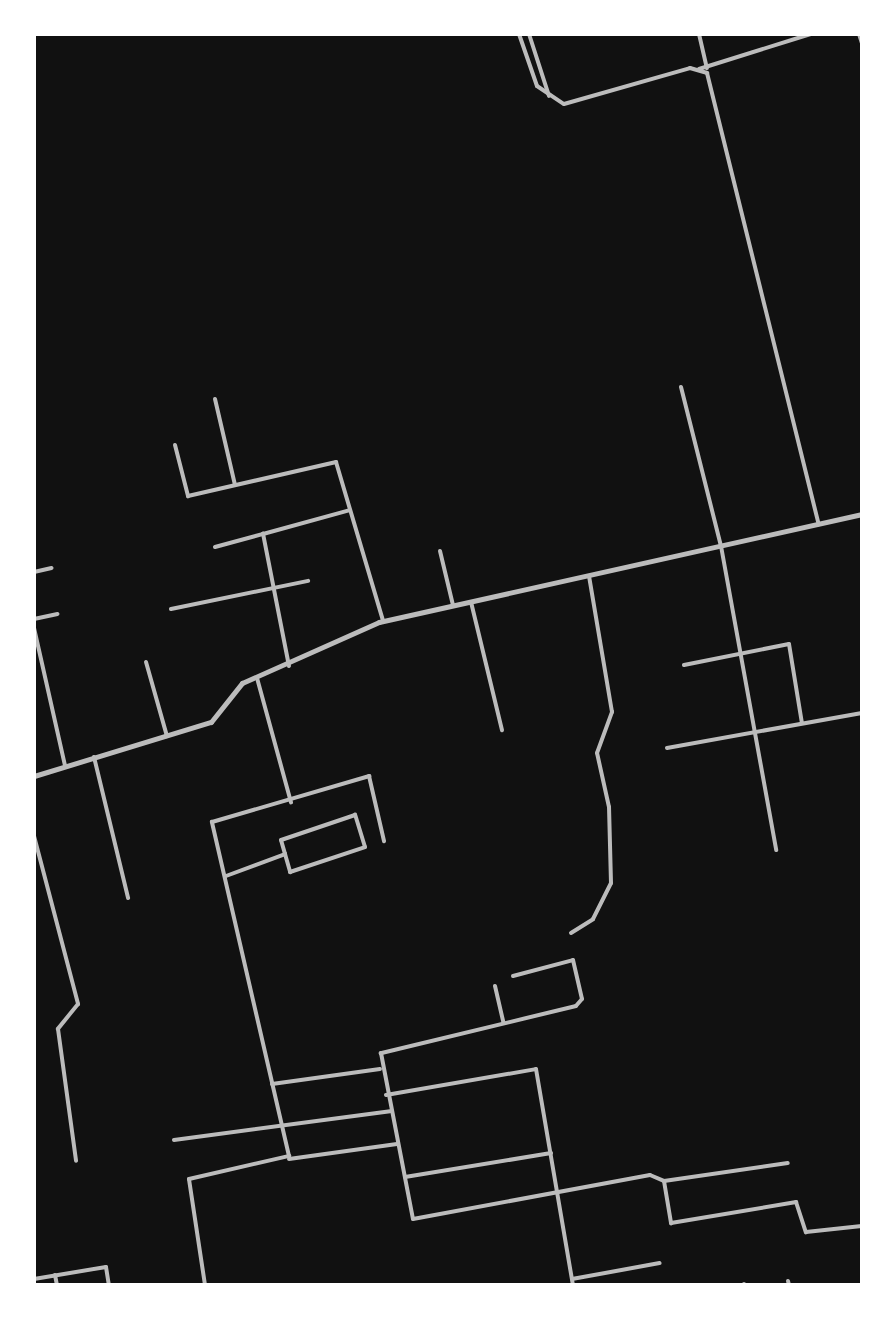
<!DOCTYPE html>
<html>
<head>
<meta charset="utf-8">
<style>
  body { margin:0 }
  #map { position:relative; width:896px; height:1319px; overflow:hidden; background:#111; font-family:"Nunito Sans",sans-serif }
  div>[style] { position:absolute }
  .minor>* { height:4px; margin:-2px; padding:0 2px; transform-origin:2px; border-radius:2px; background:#bcbcbc }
  .tertiary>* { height:5px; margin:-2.5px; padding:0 2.5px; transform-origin:2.5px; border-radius:2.5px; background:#bcbcbc }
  span { translate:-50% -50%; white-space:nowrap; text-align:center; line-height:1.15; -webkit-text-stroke:8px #fff; paint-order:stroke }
  .frame { position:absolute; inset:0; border:36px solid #fff; pointer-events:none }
</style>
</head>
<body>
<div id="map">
  <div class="minor">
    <div style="left:519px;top:34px;width:55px;rotate:70.9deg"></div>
    <div style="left:537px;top:86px;width:32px;rotate:34deg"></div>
    <div style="left:564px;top:104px;width:131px;rotate:-15.9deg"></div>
    <div style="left:690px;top:68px;width:18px;rotate:16deg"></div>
    <div style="left:707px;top:73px;width:465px;rotate:76.1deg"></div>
    <div style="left:529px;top:34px;width:65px;rotate:72.1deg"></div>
    <div style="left:699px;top:34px;width:35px;rotate:77deg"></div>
    <div style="left:859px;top:34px;width:9px;rotate:72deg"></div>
    <div style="left:699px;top:69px;width:117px;rotate:-17.4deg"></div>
    <div style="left:681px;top:387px;width:164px;rotate:75.9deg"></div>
    <div style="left:721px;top:546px;width:309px;rotate:79.7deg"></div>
    <div style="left:215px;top:399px;width:88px;rotate:76.9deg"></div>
    <div style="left:175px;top:445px;width:53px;rotate:75.7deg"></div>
    <div style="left:188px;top:496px;width:152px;rotate:-12.9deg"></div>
    <div style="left:336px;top:462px;width:166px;rotate:73.5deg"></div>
    <div style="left:215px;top:547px;width:50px;rotate:-15.2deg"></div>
    <div style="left:440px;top:551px;width:56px;rotate:76.5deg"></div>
    <div style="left:34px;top:572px;width:18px;rotate:-13deg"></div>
    <div style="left:471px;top:602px;width:132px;rotate:76.4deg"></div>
    <div style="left:171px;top:609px;width:140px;rotate:-11.6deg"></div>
    <div style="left:34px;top:619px;width:24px;rotate:-12deg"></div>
    <div style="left:34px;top:628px;width:141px;rotate:77.3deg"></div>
    <div style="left:146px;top:662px;width:77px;rotate:74.2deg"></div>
    <div style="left:684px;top:665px;width:107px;rotate:-11.3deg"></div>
    <div style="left:789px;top:644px;width:80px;rotate:80.7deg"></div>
    <div style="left:289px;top:666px;width:135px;rotate:-101.1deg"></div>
    <div style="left:263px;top:534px;width:90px;rotate:-15.4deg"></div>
    <div style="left:257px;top:678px;width:129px;rotate:74.7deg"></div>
    <div style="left:667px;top:748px;width:198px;rotate:-10.2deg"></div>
    <div style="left:94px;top:757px;width:145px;rotate:76.4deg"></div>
    <div style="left:34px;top:836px;width:174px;rotate:75.3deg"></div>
    <div style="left:78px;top:1004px;width:32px;rotate:129deg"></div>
    <div style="left:58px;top:1029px;width:133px;rotate:82.2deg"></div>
    <div style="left:226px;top:876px;width:63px;rotate:-20.4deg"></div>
    <div style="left:285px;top:854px;width:19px;rotate:74deg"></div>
    <div style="left:290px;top:872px;width:79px;rotate:-18.4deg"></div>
    <div style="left:365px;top:847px;width:34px;rotate:-107deg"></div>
    <div style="left:355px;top:815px;width:78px;rotate:161.3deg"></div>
    <div style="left:281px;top:840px;width:15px;rotate:74deg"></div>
    <div style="left:571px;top:933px;width:26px;rotate:-32deg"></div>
    <div style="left:593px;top:919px;width:40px;rotate:-63.4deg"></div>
    <div style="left:611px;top:883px;width:76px;rotate:-91.5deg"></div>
    <div style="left:609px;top:807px;width:55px;rotate:-102.5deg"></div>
    <div style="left:597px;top:753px;width:44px;rotate:-69.9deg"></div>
    <div style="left:612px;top:712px;width:138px;rotate:-99.6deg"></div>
    <div style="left:513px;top:976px;width:62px;rotate:-14.9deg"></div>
    <div style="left:573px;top:960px;width:40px;rotate:77deg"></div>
    <div style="left:582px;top:999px;width:9px;rotate:131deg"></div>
    <div style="left:576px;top:1006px;width:201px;rotate:166.4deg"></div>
    <div style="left:381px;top:1053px;width:169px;rotate:79.1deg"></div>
    <div style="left:413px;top:1219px;width:241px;rotate:-10.5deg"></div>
    <div style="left:650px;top:1175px;width:15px;rotate:23deg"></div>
    <div style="left:664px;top:1181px;width:125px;rotate:-8.3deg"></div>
    <div style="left:495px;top:986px;width:37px;rotate:77deg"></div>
    <div style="left:272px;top:1084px;width:109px;rotate:-7.9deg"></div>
    <div style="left:386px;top:1095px;width:152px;rotate:-9.8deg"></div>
    <div style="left:536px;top:1069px;width:219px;rotate:80.3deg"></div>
    <div style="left:174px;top:1140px;width:218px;rotate:-7.6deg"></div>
    <div style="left:289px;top:1159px;width:109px;rotate:-7.9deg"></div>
    <div style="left:405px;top:1177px;width:148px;rotate:-9.3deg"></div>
    <div style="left:664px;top:1181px;width:43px;rotate:80.5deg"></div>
    <div style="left:671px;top:1223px;width:127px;rotate:-9.5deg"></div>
    <div style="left:796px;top:1202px;width:32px;rotate:72deg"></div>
    <div style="left:806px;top:1232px;width:56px;rotate:-6.1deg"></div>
    <div style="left:55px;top:1275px;width:10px;rotate:79deg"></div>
    <div style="left:34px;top:1279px;width:73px;rotate:-9.5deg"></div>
    <div style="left:106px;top:1267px;width:18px;rotate:81deg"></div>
    <div style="left:572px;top:1279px;width:89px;rotate:-10.3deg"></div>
    <div style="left:788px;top:1281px;width:4px;rotate:76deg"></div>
    <div style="left:744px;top:1284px;width:1px;rotate:90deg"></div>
    <div style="left:205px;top:1285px;width:107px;rotate:-98.6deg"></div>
    <div style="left:189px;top:1179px;width:103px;rotate:-13deg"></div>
    <div style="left:289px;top:1156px;width:343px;rotate:-103deg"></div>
    <div style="left:212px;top:822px;width:164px;rotate:-16.3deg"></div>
    <div style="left:369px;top:776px;width:67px;rotate:77deg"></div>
  </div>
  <div class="tertiary">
    <div style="left:34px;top:776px;width:185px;rotate:-17deg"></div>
    <div style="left:211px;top:722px;width:50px;rotate:-51.5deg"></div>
    <div style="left:242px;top:683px;width:150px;rotate:-24deg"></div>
    <div style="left:379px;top:622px;width:495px;rotate:-12.6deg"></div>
  </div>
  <div class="frame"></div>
</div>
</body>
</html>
